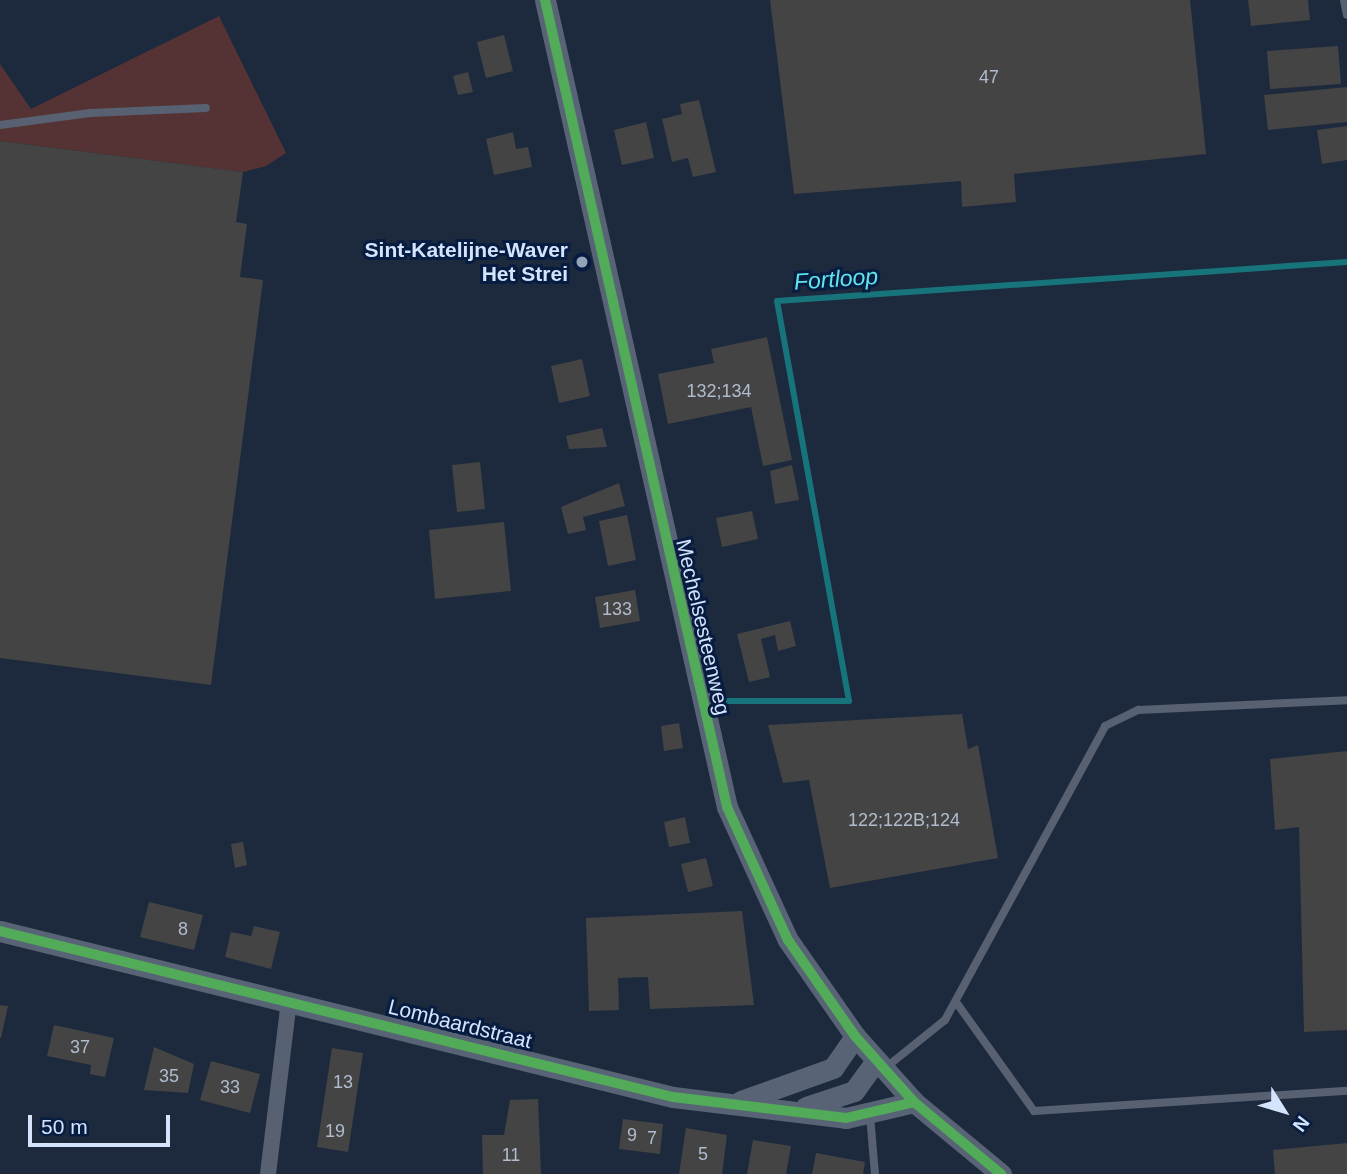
<!DOCTYPE html>
<html>
<head>
<meta charset="utf-8">
<style>
  body { margin:0 }
  #map { position:relative; width:1347px; height:1174px; overflow:hidden; background:#1d2a3e; font-family:Arial,sans-serif }
  div>[style] { position:absolute }
  .green>* { inset:0; background:#553335 }
  .stream>* { height:6px; margin:-3px; padding:0 3px; transform-origin:3px; border-radius:3px; background:#16747a }
  .building>* { inset:0; background:#434443 }
  .lane>* { height:8px; margin:-4px; padding:0 4px; transform-origin:4px; border-radius:4px; background:#586171 }
  .street>* { height:16px; margin:-8px; padding:0 8px; transform-origin:8px; border-radius:8px; background:#586171 }
  .secondary>* { height:21px; margin:-10.5px; padding:0 10.5px; transform-origin:10.5px; border-radius:10.5px; background:#586475 }
  .cycleway>* { height:10px; margin:-5px; padding:0 5px; transform-origin:5px; border-radius:5px; background:#51ab58 }
  .dots>* { width:19px; height:19px; translate:-50% -50%; box-sizing:border-box; border:4px solid #061c40; border-radius:50% }
  span { translate:-50% -50%; white-space:nowrap; text-align:center; line-height:1.15; -webkit-text-stroke:6px #061c40; paint-order:stroke }
  .number-label { font-size:18px; color:#b0bcce }
  .number-label span { -webkit-text-stroke-width:0 }
  .poi-label { font-size:21px; color:#d5e4fd; font-weight:700 }
  .right { translate:-100% -50%; text-align:right }
  .street-label { font-size:21px; color:#d5e4fd }
  .water-label { font-size:23px; color:#61e5ec; font-style:italic }
  .north { position:absolute; left:1249px; top:1076px; width:70px; height:70px; -webkit-text-stroke:5px #061c40; paint-order:stroke; rotate:127deg; font-size:19px; font-weight:700; line-height:28px; text-align:center; color:#d5e4fd }
  .north::after { content:''; display:block; margin:auto; width:24px; height:32px; background:#d5e4fd; clip-path:polygon(50% 0,100% 100%,50% 72%,0 100%) }
  .scale { position:absolute; left:28px; top:1115px; width:142px; height:32px; box-sizing:border-box; border:4px solid #d5e4fd; border-top:0; padding-left:9px; font-size:21px; line-height:24px; white-space:nowrap; color:#d5e4fd; -webkit-text-stroke:5px #061c40; paint-order:stroke }
</style>
</head>
<body>
<div id="map">
  <div class="green">
    <div style="clip-path:polygon(219px 16px,286px 153px,266px 166px,243px 172px,0 141px,0 64px,31px 109px)"></div>
  </div>
  <div class="stream">
    <div style="left:721px;top:701px;width:128px"></div>
    <div style="left:849px;top:701px;width:406px;rotate:-100.2deg"></div>
    <div style="left:777px;top:301px;width:571px;rotate:-3.91deg"></div>
  </div>
  <div class="building">
    <div style="clip-path:polygon(770px 0,1190px 0,1206px 154px,1014px 174px,1016px 202px,962px 207px,961px 181px,794px 194px)"></div>
    <div style="clip-path:polygon(1248px 0,1308px 0,1310px 20px,1251px 26px)"></div>
    <div style="clip-path:polygon(504px 35px,513px 71px,486px 78px,477px 42px)"></div>
    <div style="clip-path:polygon(1338px 46px,1341px 84px,1270px 89px,1267px 51px)"></div>
    <div style="clip-path:polygon(468px 72px,473px 92px,458px 95px,453px 76px)"></div>
    <div style="clip-path:polygon(1347px 87px,1347px 122px,1268px 130px,1264px 95px)"></div>
    <div style="clip-path:polygon(699px 100px,716px 172px,693px 177px,688px 158px,672px 162px,662px 119px,682px 114px,680px 104px)"></div>
    <div style="clip-path:polygon(646px 122px,654px 158px,622px 165px,614px 130px)"></div>
    <div style="clip-path:polygon(1347px 126px,1347px 160px,1322px 164px,1317px 130px)"></div>
    <div style="clip-path:polygon(513px 132px,516px 149px,528px 147px,532px 167px,494px 175px,486px 139px)"></div>
    <div style="clip-path:polygon(0 141px,243px 172px,236px 222px,247px 224px,240px 277px,263px 280px,211px 685px,0 658px)"></div>
    <div style="clip-path:polygon(767px 337px,792px 460px,763px 466px,751px 407px,668px 424px,658px 374px,714px 363px,711px 349px)"></div>
    <div style="clip-path:polygon(582px 359px,590px 396px,559px 403px,551px 366px)"></div>
    <div style="clip-path:polygon(602px 428px,607px 447px,569px 449px,566px 436px)"></div>
    <div style="clip-path:polygon(480px 462px,485px 509px,457px 512px,452px 465px)"></div>
    <div style="clip-path:polygon(792px 465px,799px 500px,775px 504px,770px 471px)"></div>
    <div style="clip-path:polygon(619px 483px,625px 506px,583px 517px,586px 530px,568px 534px,561px 507px)"></div>
    <div style="clip-path:polygon(752px 511px,758px 539px,722px 547px,716px 518px)"></div>
    <div style="clip-path:polygon(627px 515px,636px 560px,608px 566px,599px 521px)"></div>
    <div style="clip-path:polygon(504px 522px,511px 591px,435px 599px,429px 530px)"></div>
    <div style="clip-path:polygon(635px 590px,640px 621px,600px 628px,595px 597px)"></div>
    <div style="clip-path:polygon(790px 621px,796px 646px,778px 651px,775px 635px,761px 639px,770px 677px,749px 682px,737px 634px)"></div>
    <div style="clip-path:polygon(962px 714px,968px 749px,978px 745px,998px 858px,830px 888px,809px 780px,783px 783px,768px 725px)"></div>
    <div style="clip-path:polygon(679px 723px,683px 748px,664px 751px,661px 726px)"></div>
    <div style="clip-path:polygon(1347px 751px,1347px 1030px,1304px 1032px,1299px 827px,1275px 830px,1270px 759px)"></div>
    <div style="clip-path:polygon(685px 817px,690px 843px,669px 847px,664px 822px)"></div>
    <div style="clip-path:polygon(243px 842px,247px 865px,235px 868px,231px 844px)"></div>
    <div style="clip-path:polygon(706px 858px,713px 886px,688px 892px,681px 864px)"></div>
    <div style="clip-path:polygon(149px 902px,203px 915px,194px 950px,140px 937px)"></div>
    <div style="clip-path:polygon(742px 911px,754px 1005px,650px 1009px,648px 977px,618px 978px,619px 1010px,589px 1011px,586px 918px)"></div>
    <div style="clip-path:polygon(254px 926px,280px 932px,271px 969px,225px 957px,231px 932px,251px 936px)"></div>
    <div style="clip-path:polygon(0 1005px,8px 1006px,1px 1038px,0 1038px)"></div>
    <div style="clip-path:polygon(54px 1025px,114px 1038px,105px 1077px,90px 1074px,91px 1065px,47px 1056px)"></div>
    <div style="clip-path:polygon(154px 1047px,194px 1064px,188px 1093px,144px 1090px)"></div>
    <div style="clip-path:polygon(332px 1048px,363px 1053px,348px 1152px,317px 1147px)"></div>
    <div style="clip-path:polygon(211px 1061px,260px 1074px,250px 1113px,200px 1100px)"></div>
    <div style="clip-path:polygon(538px 1099px,541px 1174px,483px 1174px,482px 1135px,504px 1135px,510px 1100px)"></div>
    <div style="clip-path:polygon(623px 1119px,663px 1124px,660px 1154px,619px 1149px)"></div>
    <div style="clip-path:polygon(686px 1128px,727px 1135px,722px 1174px,679px 1174px)"></div>
    <div style="clip-path:polygon(753px 1140px,791px 1146px,786px 1174px,747px 1174px)"></div>
    <div style="clip-path:polygon(1347px 1143px,1347px 1174px,1275px 1174px,1273px 1150px)"></div>
    <div style="clip-path:polygon(816px 1153px,865px 1162px,863px 1174px,812px 1174px)"></div>
  </div>
  <div class="lane">
    <div style="left:1344px;top:0;width:15px;rotate:79deg"></div>
    <div style="left:0;top:125px;width:91px;rotate:-7.6deg"></div>
    <div style="left:90px;top:113px;width:116px;rotate:-2.5deg"></div>
    <div style="left:956px;top:1002px;width:134px;rotate:54.4deg"></div>
    <div style="left:1034px;top:1111px;width:314px;rotate:-3.7deg"></div>
    <div style="left:884px;top:1069px;width:78px;rotate:-38.8deg"></div>
    <div style="left:945px;top:1020px;width:335px;rotate:-61.4deg"></div>
    <div style="left:1105px;top:726px;width:37px;rotate:-26deg"></div>
    <div style="left:1138px;top:710px;width:209px;rotate:-2.7deg"></div>
    <div style="left:870px;top:1115px;width:59px;rotate:85.2deg"></div>
  </div>
  <div class="street">
    <div style="left:268px;top:1174px;width:175px;rotate:-83.1deg"></div>
  </div>
  <div class="secondary">
    <div style="left:545px;top:0;width:827px;rotate:77.29deg"></div>
    <div style="left:727px;top:807px;width:146px;rotate:65.4deg"></div>
    <div style="left:788px;top:940px;width:117px;rotate:55.1deg"></div>
    <div style="left:855px;top:1036px;width:89px;rotate:48.2deg"></div>
    <div style="left:914px;top:1102px;width:113px;rotate:39.6deg"></div>
    <div style="left:0;top:931px;width:693px;rotate:13.86deg"></div>
    <div style="left:673px;top:1097px;width:174px;rotate:6.9deg"></div>
    <div style="left:846px;top:1118px;width:70px;rotate:-13.2deg"></div>
    <div style="left:741px;top:1101px;width:98px;rotate:-19.7deg"></div>
    <div style="left:833px;top:1068px;width:39px;rotate:-55deg"></div>
    <div style="left:806px;top:1107px;width:51px;rotate:-18.4deg"></div>
    <div style="left:854px;top:1091px;width:37px;rotate:-54deg"></div>
  </div>
  <div class="cycleway">
    <div style="left:545px;top:0;width:827px;rotate:77.29deg"></div>
    <div style="left:727px;top:807px;width:146px;rotate:65.4deg"></div>
    <div style="left:788px;top:940px;width:117px;rotate:55.1deg"></div>
    <div style="left:855px;top:1036px;width:89px;rotate:48.2deg"></div>
    <div style="left:914px;top:1102px;width:113px;rotate:39.6deg"></div>
    <div style="left:0;top:931px;width:693px;rotate:13.86deg"></div>
    <div style="left:673px;top:1097px;width:174px;rotate:6.9deg"></div>
    <div style="left:846px;top:1118px;width:70px;rotate:-13.2deg"></div>
  </div>
  <div class="dots">
    <div style="left:582px;top:262px;background:#95a3ba"></div>
  </div>
  <div class="number-label">
    <span style="left:989px;top:77px">47</span>
    <span style="left:719px;top:391px">132;134</span>
    <span style="left:617px;top:609px">133</span>
    <span style="left:904px;top:820px">122;122B;124</span>
    <span style="left:183px;top:929px">8</span>
    <span style="left:80px;top:1047px">37</span>
    <span style="left:169px;top:1076px">35</span>
    <span style="left:343px;top:1082px">13</span>
    <span style="left:230px;top:1087px">33</span>
    <span style="left:335px;top:1131px">19</span>
    <span style="left:632px;top:1135px">9</span>
    <span style="left:652px;top:1138px">7</span>
    <span style="left:703px;top:1154px">5</span>
    <span style="left:511px;top:1155px">11</span>
  </div>
  <div class="poi-label">
    <span class="right" style="left:568px;top:262px">Sint-Katelijne-Waver<br>Het Strei</span>
  </div>
  <div class="street-label">
    <span style="left:703px;top:627px;rotate:77deg">Mechelsesteenweg</span>
    <span style="left:460px;top:1024px;rotate:14deg">Lombaardstraat</span>
  </div>
  <div class="water-label">
    <span style="left:836px;top:279px;rotate:-4deg">Fortloop</span>
  </div>
  <div class="north">N</div>
  <div class="scale">50 m</div>
</div>
</body>
</html>
